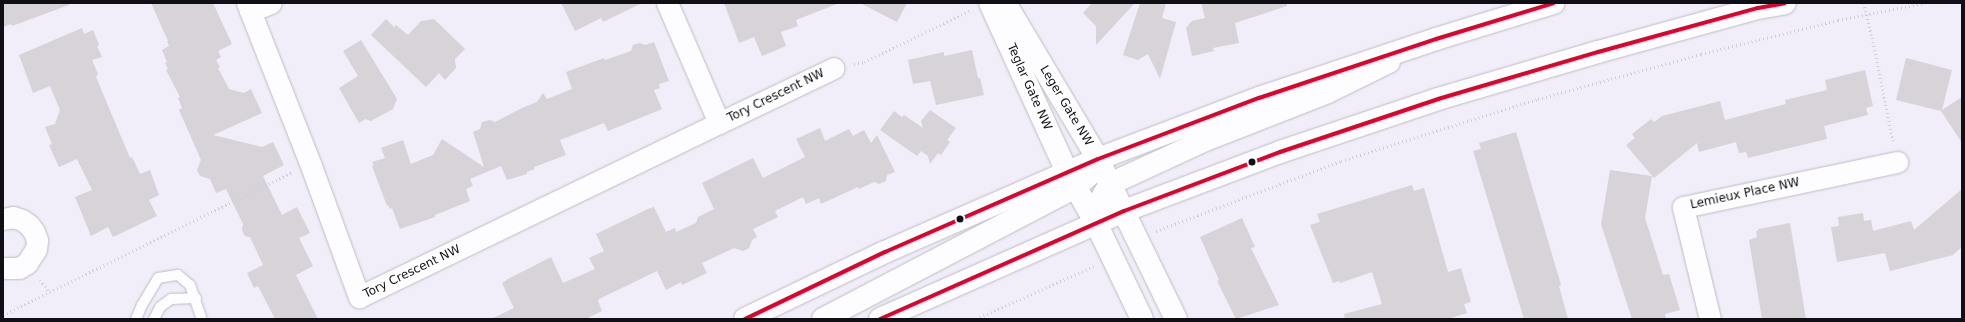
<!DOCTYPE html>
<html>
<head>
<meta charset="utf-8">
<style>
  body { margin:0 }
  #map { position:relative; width:1965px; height:322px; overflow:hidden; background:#f1edf9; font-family:"DejaVu Sans",sans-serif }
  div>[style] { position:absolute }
  .building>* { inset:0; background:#d8d2d9 }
  .path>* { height:2.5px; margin-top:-1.25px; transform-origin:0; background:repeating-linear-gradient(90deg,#d0ced2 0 1px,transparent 0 4px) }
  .roads { filter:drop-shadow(0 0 1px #bebcc5) drop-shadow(0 0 1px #bebcc5) }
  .service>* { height:10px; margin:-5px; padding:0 5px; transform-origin:5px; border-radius:5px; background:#fdfcfe }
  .minor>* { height:21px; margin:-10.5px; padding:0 10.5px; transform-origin:10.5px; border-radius:10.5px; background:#fdfcfe }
  .tertiary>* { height:22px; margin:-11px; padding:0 11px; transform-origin:11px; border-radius:11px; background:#fdfcfe }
  .secondary>* { height:22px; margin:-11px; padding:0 11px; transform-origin:11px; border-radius:11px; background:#fdfcfe }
  .bus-1>* { height:4px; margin:-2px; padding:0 2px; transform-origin:2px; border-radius:2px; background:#e4002b }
  .dots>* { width:11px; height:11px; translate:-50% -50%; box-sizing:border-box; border:2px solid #fff; border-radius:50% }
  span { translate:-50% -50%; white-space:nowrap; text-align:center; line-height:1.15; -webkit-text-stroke:4px #fff; paint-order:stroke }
  .street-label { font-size:12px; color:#110f16 }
  .frame { position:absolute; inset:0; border:4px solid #110f16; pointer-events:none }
</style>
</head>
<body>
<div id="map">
  <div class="building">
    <div style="clip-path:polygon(3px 3px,69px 3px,69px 5px,12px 26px,11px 24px,3px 27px)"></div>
    <div style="clip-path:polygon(151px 3px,213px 3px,232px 44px,218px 51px,221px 57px,216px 60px,220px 67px,218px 68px,229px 89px,244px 93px,251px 89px,262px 113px,213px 135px,262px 147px,273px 142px,284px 165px,263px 176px,282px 215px,297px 207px,310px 233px,299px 238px,313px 266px,296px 275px,318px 319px,275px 319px,258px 286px,254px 288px,247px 273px,263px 265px,250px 237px,245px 236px,242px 230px,243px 224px,226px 189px,216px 193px,210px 179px,200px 176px,197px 170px,201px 160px,179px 110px,182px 108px,178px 98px,180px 97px,166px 70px,168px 69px,165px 63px,167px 62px,162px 50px,169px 46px,167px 41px,168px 41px)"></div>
    <div style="clip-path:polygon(561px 3px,642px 3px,603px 22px,601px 18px,575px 31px)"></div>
    <div style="clip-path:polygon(724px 3px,837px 3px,837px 4px,796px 20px,798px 26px,781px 32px,786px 46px,762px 56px,754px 37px,739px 43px)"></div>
    <div style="clip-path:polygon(860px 3px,907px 3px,897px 22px)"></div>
    <div style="clip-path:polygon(1092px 3px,1135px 3px,1096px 45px,1096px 26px,1083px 13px)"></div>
    <div style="clip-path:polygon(1140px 3px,1166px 3px,1162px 18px,1176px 22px,1160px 79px,1148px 54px,1138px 60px,1123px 55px)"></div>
    <div style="clip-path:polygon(1201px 3px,1287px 3px,1287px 6px,1235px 23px,1239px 43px,1213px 48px,1214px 51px,1192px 56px,1186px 28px,1192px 21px,1205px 18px)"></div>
    <div style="clip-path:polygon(386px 19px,394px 27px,396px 25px,408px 35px,421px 21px,434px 19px,465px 49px,455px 59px,456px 68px,445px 80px,439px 73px,426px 87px,371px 35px)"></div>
    <div style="clip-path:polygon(82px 28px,84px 34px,93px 30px,99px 45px,97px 46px,102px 57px,92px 60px,98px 74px,96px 77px,130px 158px,132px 157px,140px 174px,150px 170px,159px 195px,149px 200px,157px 216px,113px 237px,108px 227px,91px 236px,75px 197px,92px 190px,77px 159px,59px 167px,49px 145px,52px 144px,45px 127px,55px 124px,60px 110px,50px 86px,33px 93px,19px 55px)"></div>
    <div style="clip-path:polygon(361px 40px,397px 99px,393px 109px,371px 121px,365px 119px,359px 123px,339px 88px,358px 76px,343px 51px)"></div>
    <div style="clip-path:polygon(654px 42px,669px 81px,659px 84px,660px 88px,654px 90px,662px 109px,608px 131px,604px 123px,560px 140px,566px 155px,534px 167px,535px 169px,527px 172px,527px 174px,507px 180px,501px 166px,470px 179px,473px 186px,466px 189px,470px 201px,435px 215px,435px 217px,400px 229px,392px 208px,390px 209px,388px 205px,387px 206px,372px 166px,374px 165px,372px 162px,385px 158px,381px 148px,403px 140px,411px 164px,433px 155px,442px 139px,484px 167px,473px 132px,480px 129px,482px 122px,490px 120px,495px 122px,522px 108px,537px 102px,543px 93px,547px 99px,572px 89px,566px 72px,604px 58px,605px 60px,631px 51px,633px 45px,640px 43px,645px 45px)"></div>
    <div style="clip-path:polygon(972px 50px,978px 78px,980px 78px,984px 95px,936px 105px,930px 81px,913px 84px,908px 60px,944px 52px,944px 56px)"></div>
    <div style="clip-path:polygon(1906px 58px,1952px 70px,1942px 110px,1962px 97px,1962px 143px,1941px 111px,1896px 100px)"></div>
    <div style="clip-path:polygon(1865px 70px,1873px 106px,1866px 108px,1868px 115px,1824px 126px,1827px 139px,1748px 158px,1746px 152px,1739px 153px,1736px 142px,1699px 152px,1697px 143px,1654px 178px,1626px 145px,1635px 138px,1632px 134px,1651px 119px,1654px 122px,1662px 116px,1720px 101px,1725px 120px,1786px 104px,1785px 100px,1827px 90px,1825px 80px)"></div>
    <div style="clip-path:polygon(930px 110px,956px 128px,947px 140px,950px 142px,941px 155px,938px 153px,930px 164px,928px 156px,921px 151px,917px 156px,880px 130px,894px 111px,902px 117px,904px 115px,923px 128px,921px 121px)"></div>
    <div style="clip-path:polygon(820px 128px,825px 141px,849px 129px,853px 136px,864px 130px,871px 143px,877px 135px,895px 172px,887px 175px,886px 181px,879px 184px,874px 182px,859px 189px,858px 187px,821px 204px,819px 198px,806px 204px,803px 197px,775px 211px,778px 217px,753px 229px,757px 237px,752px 240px,749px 248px,743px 251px,734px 248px,702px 263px,707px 273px,682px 285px,681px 282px,666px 290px,657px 271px,599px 299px,598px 301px,602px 311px,586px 319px,491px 319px,514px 308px,502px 283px,508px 279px,551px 257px,563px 283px,595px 269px,589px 258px,604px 251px,596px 234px,648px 209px,654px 207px,666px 232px,675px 228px,676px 232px,696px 223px,698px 217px,714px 209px,702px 183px,753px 158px,763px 178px,805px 157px,796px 139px)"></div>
    <div style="clip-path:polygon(1516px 132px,1561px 285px,1559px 286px,1568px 319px,1524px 319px,1473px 151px,1481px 149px,1479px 143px)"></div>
    <div style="clip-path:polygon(1610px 170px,1652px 176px,1645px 218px,1663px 275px,1669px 274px,1680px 310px,1665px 314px,1666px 319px,1632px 319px,1601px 224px)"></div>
    <div style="clip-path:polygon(1412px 185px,1414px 191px,1424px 188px,1448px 272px,1461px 268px,1471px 302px,1464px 304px,1467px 313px,1448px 319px,1345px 319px,1344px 314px,1382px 304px,1372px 272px,1340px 283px,1339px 281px,1333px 283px,1310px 225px,1320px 222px,1317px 214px)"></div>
    <div style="clip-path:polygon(1962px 189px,1962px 247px,1953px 255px,1890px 271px,1885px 253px,1837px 262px,1831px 227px,1839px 226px,1838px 217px,1863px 213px,1864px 221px,1871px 220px,1873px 231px,1911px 221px,1914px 230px)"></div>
    <div style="clip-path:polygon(1242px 218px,1255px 247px,1251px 248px,1279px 305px,1236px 319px,1217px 281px,1219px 280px,1200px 237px)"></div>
    <div style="clip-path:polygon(1790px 223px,1806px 319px,1762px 319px,1749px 240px,1757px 237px,1756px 231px,1758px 231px,1758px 229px)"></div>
  </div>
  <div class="path">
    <div style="left:1864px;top:3px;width:48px;rotate:76.8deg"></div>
    <div style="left:1875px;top:50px;width:93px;rotate:78.8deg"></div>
    <div style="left:854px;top:64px;width:10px;rotate:-11deg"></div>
    <div style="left:864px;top:62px;width:119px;rotate:-25.9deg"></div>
    <div style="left:1156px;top:231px;width:198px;rotate:-20.7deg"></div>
    <div style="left:1341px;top:161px;width:207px;rotate:-17.5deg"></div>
    <div style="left:1538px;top:99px;width:169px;rotate:-15.4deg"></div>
    <div style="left:1701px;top:54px;width:141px;rotate:-13.9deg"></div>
    <div style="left:1838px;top:20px;width:89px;rotate:-11.1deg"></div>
    <div style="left:40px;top:280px;width:16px;rotate:50deg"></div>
    <div style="left:3px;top:315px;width:322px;rotate:-26.3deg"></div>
    <div style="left:976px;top:319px;width:129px;rotate:-24.2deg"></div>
  </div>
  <div class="roads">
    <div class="service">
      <div style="left:136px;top:319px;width:15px;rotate:-67deg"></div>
      <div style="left:142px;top:305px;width:31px;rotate:-59deg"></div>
      <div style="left:158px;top:278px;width:20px;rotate:-9deg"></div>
      <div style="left:178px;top:275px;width:16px;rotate:40deg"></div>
      <div style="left:190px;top:285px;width:36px;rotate:71deg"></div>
      <div style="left:154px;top:319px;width:13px;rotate:-63deg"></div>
      <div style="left:160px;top:307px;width:14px;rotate:-36deg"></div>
      <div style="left:171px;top:299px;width:25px;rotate:-2deg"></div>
    </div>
    <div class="minor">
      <div style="left:247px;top:3px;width:172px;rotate:68.5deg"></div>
      <div style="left:310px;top:163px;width:143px;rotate:69.9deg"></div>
      <div style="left:359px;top:297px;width:400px;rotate:-25.8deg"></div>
      <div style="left:719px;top:123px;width:131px;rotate:-113.4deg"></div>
      <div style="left:250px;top:11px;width:22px;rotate:-21deg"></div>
      <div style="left:719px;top:123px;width:127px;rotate:-25.6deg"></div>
      <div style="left:3px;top:219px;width:10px;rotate:-11deg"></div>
      <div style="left:13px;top:217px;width:9px;rotate:18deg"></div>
      <div style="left:22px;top:220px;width:9px;rotate:36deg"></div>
      <div style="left:29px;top:225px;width:9px;rotate:54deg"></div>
      <div style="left:34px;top:232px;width:9px;rotate:69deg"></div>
      <div style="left:37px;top:240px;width:9px;rotate:96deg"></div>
      <div style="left:36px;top:249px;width:17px;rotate:123deg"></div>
      <div style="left:27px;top:263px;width:9px;rotate:148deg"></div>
      <div style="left:19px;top:268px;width:16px;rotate:180deg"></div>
      <div style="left:1710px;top:319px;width:115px;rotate:-103.6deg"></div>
      <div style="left:1683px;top:207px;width:219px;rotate:-11.9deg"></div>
    </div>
    <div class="tertiary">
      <div style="left:990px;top:3px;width:186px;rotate:65.5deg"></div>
      <div style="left:1067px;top:172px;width:59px;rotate:60.4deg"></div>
      <div style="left:1096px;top:223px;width:106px;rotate:64.4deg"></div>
      <div style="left:1005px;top:3px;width:182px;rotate:59.2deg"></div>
      <div style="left:1098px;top:159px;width:178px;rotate:64deg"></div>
      <div style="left:1096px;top:223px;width:22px;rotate:-80deg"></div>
      <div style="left:1100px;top:201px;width:20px;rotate:-60deg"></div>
      <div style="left:1110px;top:184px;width:108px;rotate:-24.7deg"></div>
      <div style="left:1208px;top:139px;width:129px;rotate:-21.4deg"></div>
      <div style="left:1328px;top:92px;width:68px;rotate:-26.2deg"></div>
      <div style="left:823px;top:319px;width:284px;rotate:-27.6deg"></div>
      <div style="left:1075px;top:187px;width:17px;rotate:-40deg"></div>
      <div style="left:1088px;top:176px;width:20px;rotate:-60deg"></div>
    </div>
    <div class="secondary">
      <div style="left:745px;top:319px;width:155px;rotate:-25.6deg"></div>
      <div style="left:885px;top:252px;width:232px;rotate:-23.6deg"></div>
      <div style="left:1098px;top:159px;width:172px;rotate:-20.8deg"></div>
      <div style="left:1259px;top:98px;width:187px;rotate:-18.4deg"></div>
      <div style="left:1436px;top:39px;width:123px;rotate:-17deg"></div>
      <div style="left:880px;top:319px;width:267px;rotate:-23.9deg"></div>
      <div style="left:1124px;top:211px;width:167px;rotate:-20.7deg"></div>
      <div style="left:1280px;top:152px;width:167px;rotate:-18.5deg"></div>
      <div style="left:1438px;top:99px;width:167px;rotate:-16.4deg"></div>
      <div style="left:1598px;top:52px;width:166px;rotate:-15.4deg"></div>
      <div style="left:1758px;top:8px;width:27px;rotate:-10deg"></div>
    </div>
  </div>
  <div class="bus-1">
    <div style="left:745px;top:319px;width:155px;rotate:-25.6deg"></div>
    <div style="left:885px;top:252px;width:232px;rotate:-23.6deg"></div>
    <div style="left:1098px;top:159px;width:172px;rotate:-20.8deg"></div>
    <div style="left:1259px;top:98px;width:187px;rotate:-18.4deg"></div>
    <div style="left:1436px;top:39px;width:123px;rotate:-17deg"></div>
    <div style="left:880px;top:319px;width:267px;rotate:-23.9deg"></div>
    <div style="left:1124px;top:211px;width:167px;rotate:-20.7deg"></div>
    <div style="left:1280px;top:152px;width:167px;rotate:-18.5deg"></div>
    <div style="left:1438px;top:99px;width:167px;rotate:-16.4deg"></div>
    <div style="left:1598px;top:52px;width:166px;rotate:-15.4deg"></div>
    <div style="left:1758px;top:8px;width:27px;rotate:-10deg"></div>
  </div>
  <div class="dots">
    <div style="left:1252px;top:162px;background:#110f16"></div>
    <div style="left:960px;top:219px;background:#110f16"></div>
  </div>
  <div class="street-label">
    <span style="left:1029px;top:87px;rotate:66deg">Teglar Gate NW</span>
    <span style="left:776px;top:96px;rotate:-26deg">Tory Crescent NW</span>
    <span style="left:1066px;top:106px;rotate:59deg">Leger Gate NW</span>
    <span style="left:1745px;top:194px;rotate:-12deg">Lemieux Place NW</span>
    <span style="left:412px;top:272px;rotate:-26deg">Tory Crescent NW</span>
  </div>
  <div class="frame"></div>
</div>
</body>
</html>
